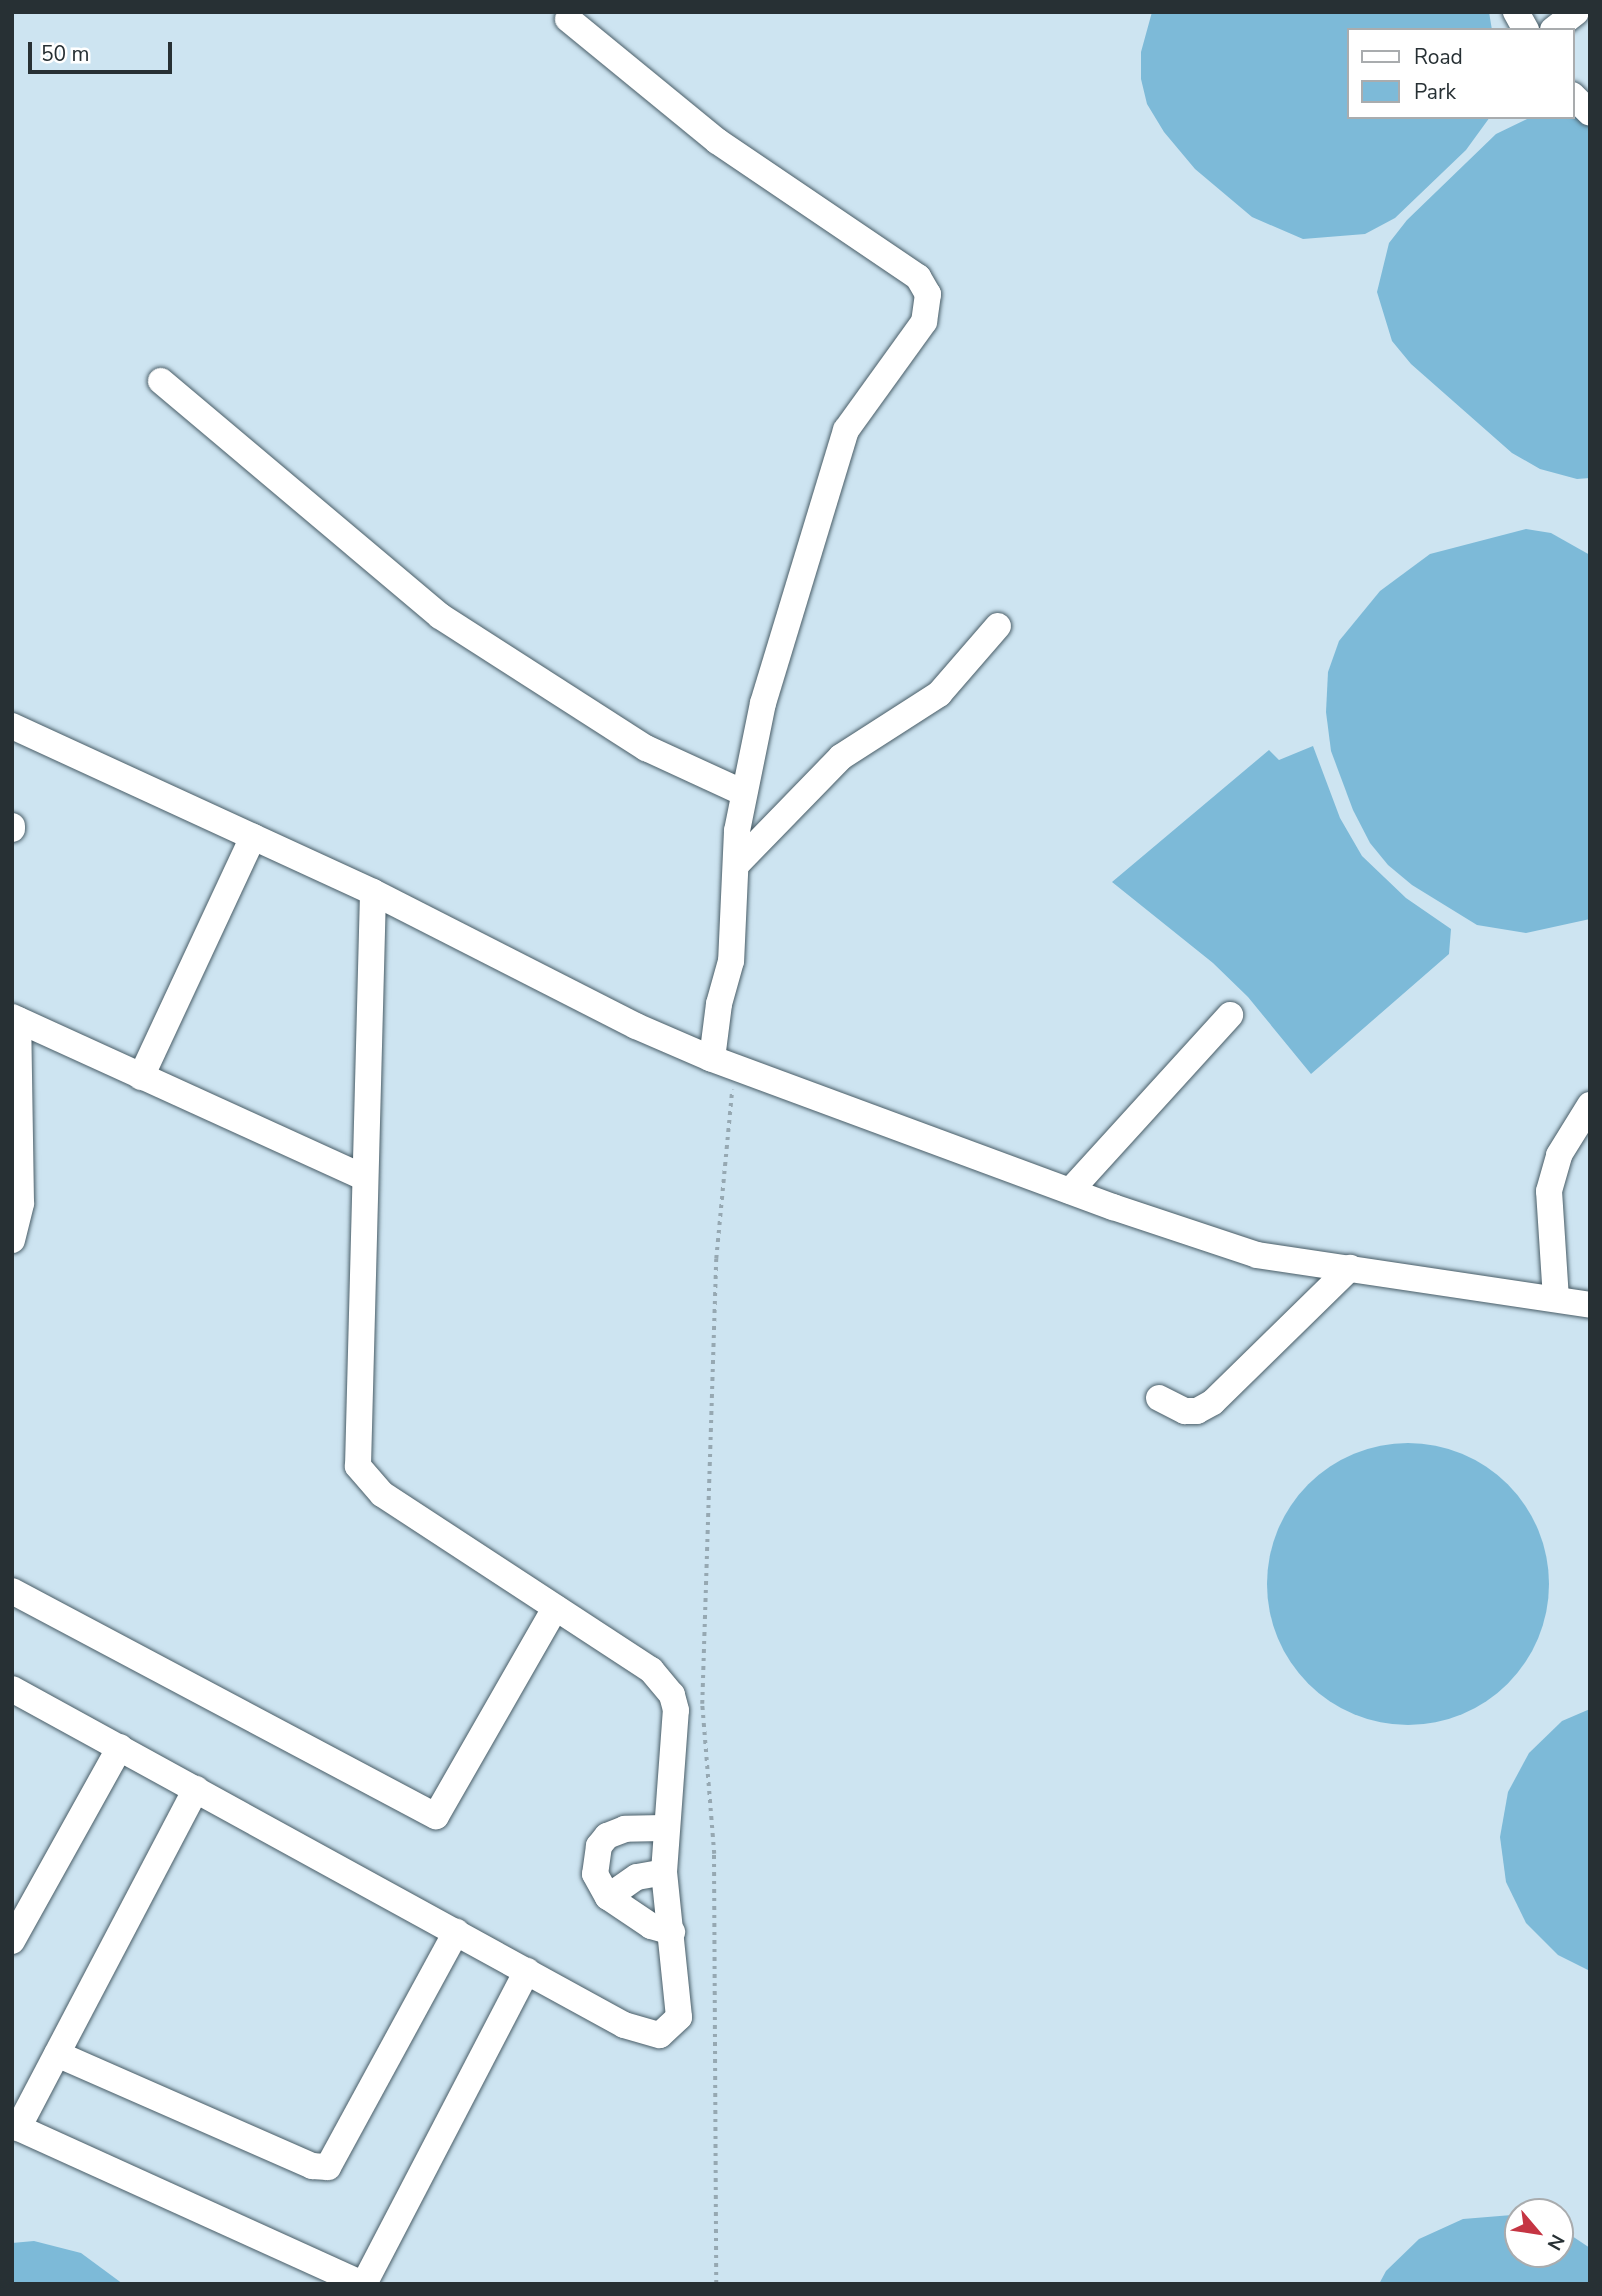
<!DOCTYPE html>
<html>
<head>
<meta charset="utf-8">
<style>
  body { margin:0 }
  #map { position:relative; width:1602px; height:2296px; overflow:hidden; background:#cde4f1; font-family:"Nunito Sans",sans-serif }
  div>[style] { position:absolute }
  .green>* { inset:0; background:#7dbad8 }
  .round { border-radius:50% }
  .path>* { height:3.5px; margin-top:-1.75px; transform-origin:0; background:repeating-linear-gradient(90deg,#96a8b2 0 3.5px,transparent 0 8.5px) }
  .roads { filter:drop-shadow(0 0 2px #495d67) drop-shadow(0 0 2px #495d67) }
  .minor>* { height:26px; margin:-13px; padding:0 13px; transform-origin:13px; border-radius:13px; background:#fff }
  span { translate:-50% -50%; white-space:nowrap; text-align:center; line-height:1.15; -webkit-text-stroke:5px #fff; paint-order:stroke }
  .frame { position:absolute; inset:0; border:14px solid #273034; pointer-events:none }
  .legend { position:absolute; left:1347px; top:28px; width:228px; height:91px; box-sizing:border-box; background:#fff; border:2px solid #a9acae; margin:0; padding:9px 12px; list-style:none; font-size:21px; color:#273034 }
  .legend li { display:flex; align-items:center; gap:14px; height:35px }
  .legend b { width:35px; border:2px solid #a9acae }
  .north { position:absolute; left:1504px; top:2198px; width:70px; height:70px; box-sizing:border-box; background:#fff; border:2px solid #a9acae; border-radius:50%; rotate:119deg; font-size:19px; font-weight:700; line-height:28px; text-align:center; color:#273034 }
  .north::after { content:''; display:block; margin:auto; width:24px; height:32px; background:#c53543; clip-path:polygon(50% 0,100% 100%,50% 72%,0 100%) }
  .scale { position:absolute; left:28px; top:42px; width:144px; height:32px; box-sizing:border-box; border:4px solid #273034; border-top:0; padding-left:9px; font-size:21px; line-height:24px; white-space:nowrap; color:#273034; -webkit-text-stroke:5px #fff; paint-order:stroke }
</style>
</head>
<body>
<div id="map">
  <div class="green">
    <div style="clip-path:polygon(1152px 12px,1489px 12px,1492px 30px,1348px 30px,1348px 117px,1490px 117px,1466px 150px,1395px 218px,1365px 234px,1303px 239px,1252px 217px,1195px 169px,1164px 132px,1147px 104px,1141px 79px,1141px 52px)"></div>
    <div style="clip-path:polygon(1590px 105px,1590px 478px,1577px 479px,1540px 469px,1512px 453px,1411px 364px,1392px 341px,1377px 292px,1389px 243px,1407px 220px,1496px 134px,1531px 117px,1572px 117px,1572px 108px)"></div>
    <div style="clip-path:polygon(1526px 529px,1551px 533px,1590px 555px,1590px 919px,1526px 933px,1477px 925px,1412px 885px,1388px 865px,1370px 843px,1353px 810px,1331px 751px,1326px 712px,1328px 672px,1339px 641px,1380px 591px,1430px 554px)"></div>
    <div style="clip-path:polygon(1313px 746px,1340px 818px,1362px 856px,1406px 898px,1451px 929px,1449px 954px,1311px 1074px,1248px 997px,1213px 963px,1112px 882px,1269px 750px,1279px 760px)"></div>
    <div class="round" style="left:1267px;top:1443px;width:282px;height:282px"></div>
    <div style="clip-path:polygon(1590px 1709px,1590px 1971px,1558px 1955px,1526px 1923px,1506px 1882px,1500px 1837px,1508px 1792px,1529px 1753px,1562px 1721px)"></div>
    <div style="clip-path:polygon(1512px 2215px,1518px 2216px,1518px 2254px,1560px 2254px,1560px 2228px,1590px 2248px,1590px 2284px,1379px 2284px,1386px 2271px,1419px 2239px,1463px 2219px)"></div>
    <div style="clip-path:polygon(34px 2241px,81px 2253px,123px 2284px,12px 2284px,12px 2243px)"></div>
  </div>
  <div class="path">
    <div style="left:716px;top:2284px;width:430px;rotate:-90.3deg"></div>
    <div style="left:714px;top:1854px;width:150px;rotate:-94.6deg"></div>
    <div style="left:702px;top:1704px;width:445px;rotate:-88.2deg"></div>
    <div style="left:716px;top:1259px;width:170px;rotate:-84.6deg"></div>
  </div>
  <div class="roads">
    <div class="minor">
      <div style="left:1516px;top:12px;width:21px;rotate:61deg"></div>
      <div style="left:568px;top:19px;width:193px;rotate:39.3deg"></div>
      <div style="left:717px;top:141px;width:243px;rotate:34.1deg"></div>
      <div style="left:918px;top:277px;width:20px;rotate:60deg"></div>
      <div style="left:928px;top:294px;width:28px;rotate:98deg"></div>
      <div style="left:924px;top:322px;width:133px;rotate:125.8deg"></div>
      <div style="left:846px;top:430px;width:285px;rotate:106.9deg"></div>
      <div style="left:763px;top:703px;width:131px;rotate:101.5deg"></div>
      <div style="left:737px;top:831px;width:130px;rotate:92.6deg"></div>
      <div style="left:731px;top:961px;width:45px;rotate:105.6deg"></div>
      <div style="left:719px;top:1004px;width:55px;rotate:97.3deg"></div>
      <div style="left:1553px;top:30px;width:29px;rotate:-38deg"></div>
      <div style="left:1572px;top:95px;width:25px;rotate:45deg"></div>
      <div style="left:161px;top:381px;width:365px;rotate:40.1deg"></div>
      <div style="left:440px;top:616px;width:245px;rotate:32.7deg"></div>
      <div style="left:646px;top:748px;width:108px;rotate:24.7deg"></div>
      <div style="left:12px;top:726px;width:397px;rotate:24.7deg"></div>
      <div style="left:373px;top:892px;width:295px;rotate:27deg"></div>
      <div style="left:636px;top:1026px;width:81px;rotate:23.4deg"></div>
      <div style="left:710px;top:1058px;width:430px;rotate:20.3deg"></div>
      <div style="left:1113px;top:1207px;width:152px;rotate:18.4deg"></div>
      <div style="left:1257px;top:1255px;width:337px;rotate:8.5deg"></div>
      <div style="left:12px;top:826px;width:3px;rotate:90deg"></div>
      <div style="left:738px;top:863px;width:148px;rotate:-45.8deg"></div>
      <div style="left:841px;top:757px;width:117px;rotate:-32.7deg"></div>
      <div style="left:939px;top:694px;width:90px;rotate:-49.1deg"></div>
      <div style="left:12px;top:1017px;width:386px;rotate:24.5deg"></div>
      <div style="left:141px;top:1077px;width:265px;rotate:-65deg"></div>
      <div style="left:1070px;top:1191px;width:238px;rotate:-47.7deg"></div>
      <div style="left:12px;top:1240px;width:38px;rotate:-76deg"></div>
      <div style="left:21px;top:1203px;width:183px;rotate:-90.9deg"></div>
      <div style="left:1556px;top:1299px;width:108px;rotate:-93.7deg"></div>
      <div style="left:1549px;top:1191px;width:37px;rotate:-74deg"></div>
      <div style="left:1559px;top:1155px;width:59px;rotate:-58.2deg"></div>
      <div style="left:1159px;top:1398px;width:29px;rotate:27deg"></div>
      <div style="left:1185px;top:1411px;width:12px"></div>
      <div style="left:1197px;top:1411px;width:18px;rotate:-29deg"></div>
      <div style="left:1213px;top:1402px;width:192px;rotate:-44.4deg"></div>
      <div style="left:12px;top:1591px;width:480px;rotate:28deg"></div>
      <div style="left:436px;top:1816px;width:240px;rotate:-60.2deg"></div>
      <div style="left:12px;top:1689px;width:698px;rotate:28.77deg"></div>
      <div style="left:624px;top:2025px;width:37px;rotate:16deg"></div>
      <div style="left:660px;top:2035px;width:26px;rotate:-43deg"></div>
      <div style="left:679px;top:2017px;width:146px;rotate:-95.9deg"></div>
      <div style="left:664px;top:1872px;width:162px;rotate:-85.8deg"></div>
      <div style="left:676px;top:1710px;width:16px;rotate:-105deg"></div>
      <div style="left:672px;top:1695px;width:33px;rotate:-130deg"></div>
      <div style="left:651px;top:1670px;width:321px;rotate:-146.8deg"></div>
      <div style="left:382px;top:1494px;width:37px;rotate:-131deg"></div>
      <div style="left:358px;top:1466px;width:574px;rotate:-88.5deg"></div>
      <div style="left:664px;top:1828px;width:39px;rotate:179deg"></div>
      <div style="left:625px;top:1829px;width:19px;rotate:159deg"></div>
      <div style="left:607px;top:1836px;width:13px;rotate:129deg"></div>
      <div style="left:599px;top:1846px;width:28px;rotate:98deg"></div>
      <div style="left:595px;top:1874px;width:26px;rotate:61deg"></div>
      <div style="left:608px;top:1897px;width:52px;rotate:34deg"></div>
      <div style="left:651px;top:1926px;width:22px;rotate:16deg"></div>
      <div style="left:608px;top:1897px;width:35px;rotate:-35deg"></div>
      <div style="left:637px;top:1877px;width:27px;rotate:-10deg"></div>
      <div style="left:12px;top:1941px;width:222px;rotate:-60.9deg"></div>
      <div style="left:57px;top:2054px;width:279px;rotate:23.7deg"></div>
      <div style="left:312px;top:2166px;width:16px;rotate:4deg"></div>
      <div style="left:328px;top:2167px;width:268px;rotate:-61.4deg"></div>
      <div style="left:12px;top:2125px;width:384px;rotate:24.4deg"></div>
      <div style="left:18px;top:2128px;width:383px;rotate:-62.3deg"></div>
      <div style="left:364px;top:2284px;width:353px;rotate:-62.5deg"></div>
    </div>
  </div>
  <div class="frame"></div>
  <ul class="legend">
  <li><b style="height:9px;background:#fff"></b>Road</li>
  <li><b style="height:19px;background:#7dbad8"></b>Park</li>
  </ul>
  <div class="north">N</div>
  <div class="scale">50 m</div>
</div>
</body>
</html>
